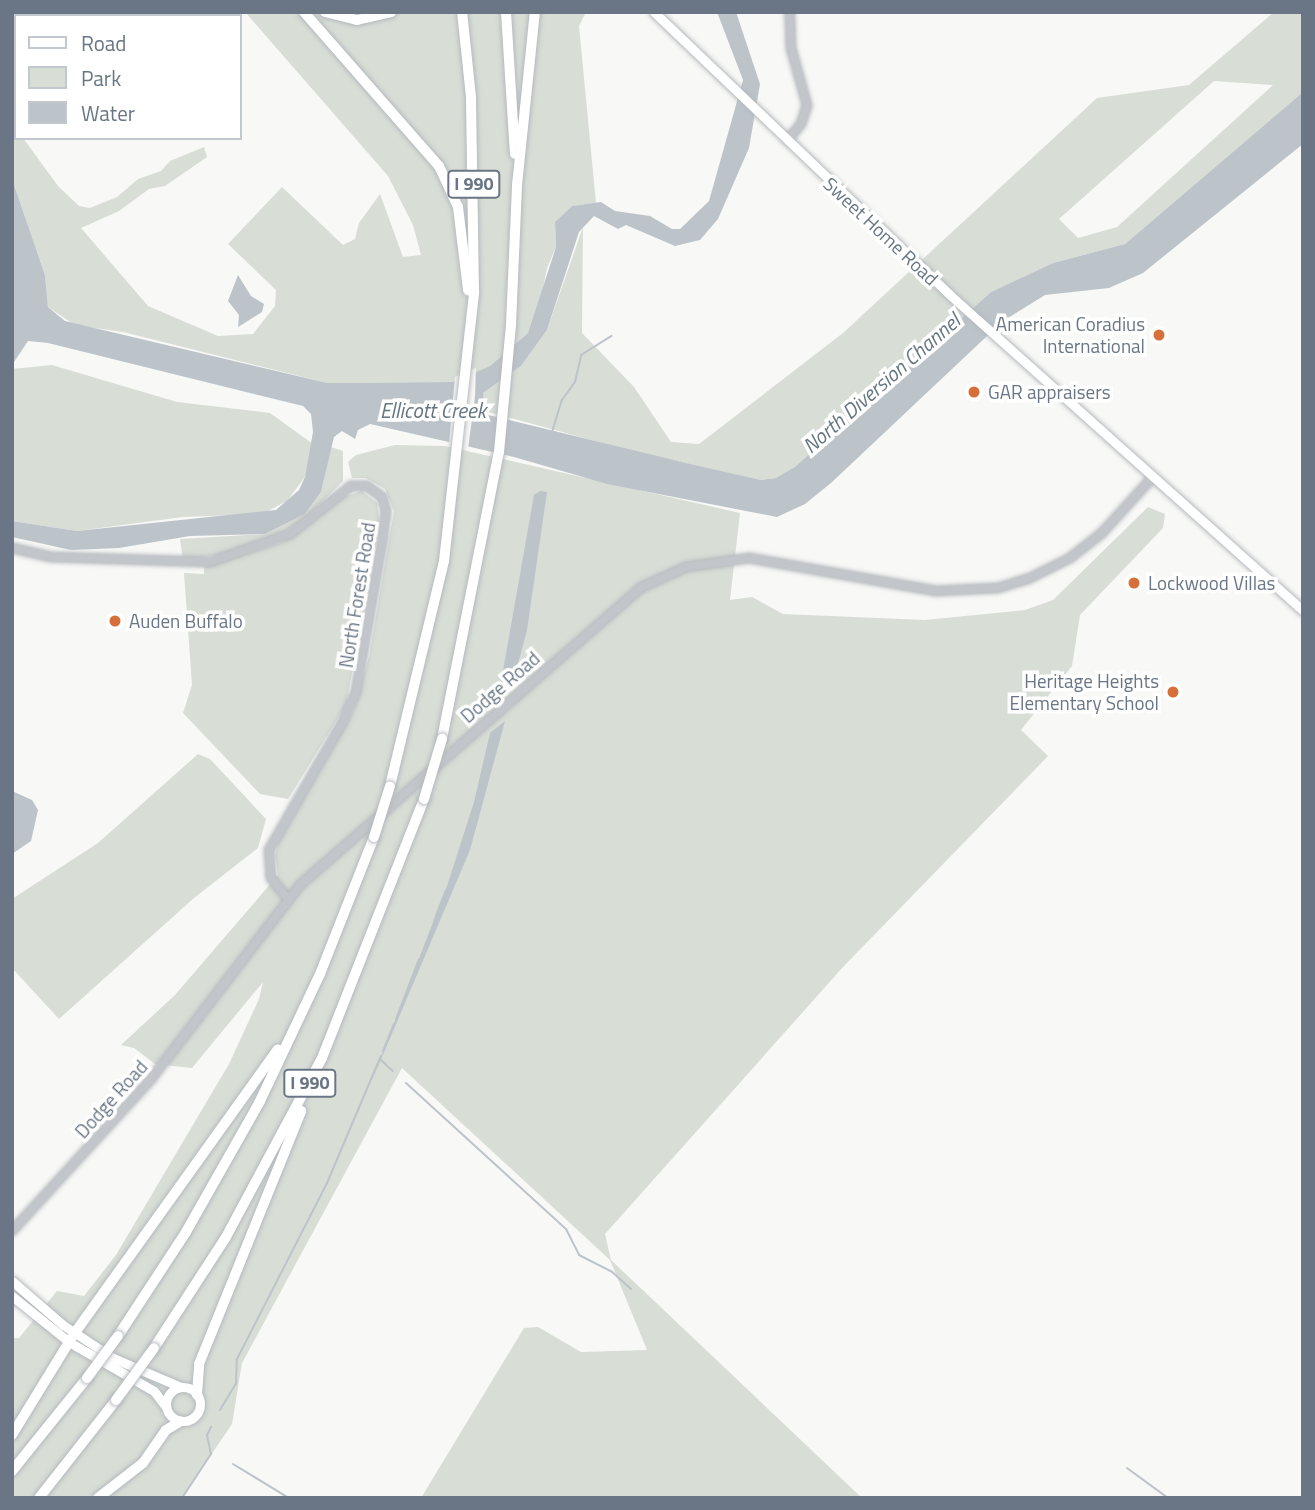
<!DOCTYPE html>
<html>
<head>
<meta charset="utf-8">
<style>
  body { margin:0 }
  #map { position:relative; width:1315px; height:1510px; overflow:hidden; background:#f8f8f6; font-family:"Titillium Web",sans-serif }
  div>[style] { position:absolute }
  .green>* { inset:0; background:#d8ddd6 }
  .water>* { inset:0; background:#bcc4ca }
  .pier>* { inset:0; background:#f8f8f6 }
  .stream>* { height:2px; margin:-1px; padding:0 1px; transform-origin:1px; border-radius:1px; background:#bcc4ca }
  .roads { filter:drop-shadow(0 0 2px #b5b9be) drop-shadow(0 0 2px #b5b9be) }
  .tertiary>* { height:8px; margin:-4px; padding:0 4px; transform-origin:4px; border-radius:4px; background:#c2c5c9 }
  .secondary>* { height:9px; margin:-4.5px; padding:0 4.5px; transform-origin:4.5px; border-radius:4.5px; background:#fff }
  .secondary>.ring { margin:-4.5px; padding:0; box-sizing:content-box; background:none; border:9px solid #fff; border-radius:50% }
  .motorway>* { height:10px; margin:-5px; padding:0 5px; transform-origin:5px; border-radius:5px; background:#fff }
  .bridges { filter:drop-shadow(0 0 2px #b5b8bc) drop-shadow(0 0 2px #b5b8bc) }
  .motorway-bridge>* { height:10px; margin:-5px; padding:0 5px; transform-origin:5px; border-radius:5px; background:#fff }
  .dots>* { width:19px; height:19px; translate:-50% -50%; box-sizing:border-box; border:4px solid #fff; border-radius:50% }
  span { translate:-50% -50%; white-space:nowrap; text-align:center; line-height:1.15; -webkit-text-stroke:7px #fff; paint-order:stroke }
  .shield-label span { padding:2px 5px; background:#fff; border:2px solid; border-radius:5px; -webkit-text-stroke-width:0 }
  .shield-label { font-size:18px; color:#6a7685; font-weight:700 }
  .street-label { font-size:19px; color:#6a7685 }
  .poi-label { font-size:19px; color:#6a7685 }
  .right { translate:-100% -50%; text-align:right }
  .left { translate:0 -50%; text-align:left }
  .water-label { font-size:21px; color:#667680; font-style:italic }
  .frame { position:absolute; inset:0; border:14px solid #6a7685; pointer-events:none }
  .legend { position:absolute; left:14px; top:14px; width:228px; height:126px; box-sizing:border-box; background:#fff; border:2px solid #c3c8ce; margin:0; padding:9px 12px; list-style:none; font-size:21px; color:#6a7685 }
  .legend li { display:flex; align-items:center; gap:14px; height:35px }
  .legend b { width:35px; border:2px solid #c3c8ce }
</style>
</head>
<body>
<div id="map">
  <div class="green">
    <div style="clip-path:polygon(245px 12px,586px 12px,579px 26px,596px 203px,572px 206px,555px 222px,556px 247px,547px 268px,538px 313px,528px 333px,490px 366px,452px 382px,327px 383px,123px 332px,75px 325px,48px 307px,45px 275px,12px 179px,12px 122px,16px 138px,23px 138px,58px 186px,79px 206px,90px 208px,117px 197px,138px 179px,161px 171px,170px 161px,204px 147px,207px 157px,165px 186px,149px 189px,119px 211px,81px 228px,148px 306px,218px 336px,253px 334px,275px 306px,276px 290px,228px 244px,282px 187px,343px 245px,355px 239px,359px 223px,380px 194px,403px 257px,421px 255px,413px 225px,388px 176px)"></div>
    <div style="clip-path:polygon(evenodd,1274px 12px,1303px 12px,1303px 92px,1125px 244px,1053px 263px,991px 292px,795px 468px,776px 478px,760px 480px,628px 450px,481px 410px,483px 393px,521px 366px,547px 330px,583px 227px,582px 333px,634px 387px,671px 442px,699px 444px,843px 333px,1097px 98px,1189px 85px,1274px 12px,1214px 81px,1273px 85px,1117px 227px,1078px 238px,1059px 219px,1214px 81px)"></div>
    <div style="clip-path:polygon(52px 365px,177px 402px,270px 413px,313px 444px,305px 477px,287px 501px,262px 514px,183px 517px,77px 531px,12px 521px,12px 369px)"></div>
    <div style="clip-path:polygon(395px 445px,445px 446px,740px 513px,730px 600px,752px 597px,783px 614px,925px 620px,1025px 610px,1053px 600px,1148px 507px,1165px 514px,1163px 528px,1080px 615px,1072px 666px,1021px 730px,1048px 756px,843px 967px,605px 1234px,611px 1260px,862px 1498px,421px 1498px,524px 1328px,538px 1327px,581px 1352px,647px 1350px,610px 1260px,402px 1068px,242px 1363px,232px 1424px,182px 1498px,12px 1498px,12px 1338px,19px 1338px,57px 1291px,84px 1296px,116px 1255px,229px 1064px,259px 999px,263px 982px,192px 1068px,155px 1064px,134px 1048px,121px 1045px,175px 995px,278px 875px,275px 855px,279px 841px,354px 710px,369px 657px,394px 511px,385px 489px,366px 478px,352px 478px,348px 462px,356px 455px)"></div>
    <div style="clip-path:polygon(331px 447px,343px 451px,343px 481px,306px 518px,272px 539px,231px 553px,183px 560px,180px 539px,265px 534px,305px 514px,321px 492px)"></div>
    <div style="clip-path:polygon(362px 491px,377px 503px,380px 523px,346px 705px,288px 799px,260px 794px,183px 713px,192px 685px,184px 573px,204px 574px,204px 567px,283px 542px,337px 499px)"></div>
    <div style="clip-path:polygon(198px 754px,210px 759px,266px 819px,258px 848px,194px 898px,59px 1019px,12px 968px,12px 899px,98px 843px)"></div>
  </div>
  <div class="water">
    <div style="clip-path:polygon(717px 12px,736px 12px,760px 84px,749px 148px,718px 219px,700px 240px,675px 246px,626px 225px,618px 229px,594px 216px,579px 232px,547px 330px,521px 366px,483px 393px,484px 414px,686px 463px,761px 480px,776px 478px,795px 467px,991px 292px,1053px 263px,1125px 244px,1303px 92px,1303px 144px,1143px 273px,1109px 288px,1045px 295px,1003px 321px,831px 483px,805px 504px,777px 517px,607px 484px,514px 457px,370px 424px,358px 430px,355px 439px,342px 431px,334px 437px,321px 492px,305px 514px,265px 534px,190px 536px,119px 548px,71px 550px,12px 537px,12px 521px,77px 531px,276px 510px,299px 490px,305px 477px,313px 432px,311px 414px,303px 406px,48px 343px,28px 341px,12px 365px,12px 179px,45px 275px,48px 307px,65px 321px,327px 383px,452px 382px,490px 366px,528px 333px,556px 247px,555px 222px,572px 206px,601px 202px,615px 211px,650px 216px,672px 229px,680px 229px,709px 201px,743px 80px)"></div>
    <div style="clip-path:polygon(238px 275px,251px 296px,264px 304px,262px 312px,238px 327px,239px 315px,228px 301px)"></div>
    <div style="clip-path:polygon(540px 491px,547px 492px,527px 630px,515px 675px,500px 688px,534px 495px)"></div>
    <div style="clip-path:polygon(505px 721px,470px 850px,371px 1083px,447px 886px,474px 802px,490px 733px)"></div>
    <div style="clip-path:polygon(12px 791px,32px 800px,38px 810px,31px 841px,12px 854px)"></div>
  </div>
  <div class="pier">
    <div style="clip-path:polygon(476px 368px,475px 396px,468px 449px,449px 445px,455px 377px)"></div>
  </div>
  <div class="stream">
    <div style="left:552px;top:432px;width:34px;rotate:-73deg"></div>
    <div style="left:562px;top:400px;width:22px;rotate:-54deg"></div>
    <div style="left:575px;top:382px;width:28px;rotate:-77deg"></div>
    <div style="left:581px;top:355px;width:36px;rotate:-32deg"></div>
    <div style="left:434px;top:921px;width:33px;rotate:-69deg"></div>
    <div style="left:396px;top:1019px;width:64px;rotate:-69deg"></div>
    <div style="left:383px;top:1051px;width:29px;rotate:-68deg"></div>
    <div style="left:381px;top:1060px;width:16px;rotate:43deg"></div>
    <div style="left:406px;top:1083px;width:217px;rotate:42.4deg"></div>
    <div style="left:566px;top:1229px;width:29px;rotate:63deg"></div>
    <div style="left:579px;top:1255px;width:36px;rotate:27deg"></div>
    <div style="left:611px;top:1271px;width:27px;rotate:42deg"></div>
    <div style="left:220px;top:1410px;width:31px;rotate:-59deg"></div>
    <div style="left:236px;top:1383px;width:24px;rotate:-88deg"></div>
    <div style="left:237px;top:1359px;width:198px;rotate:-62.9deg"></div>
    <div style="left:327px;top:1183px;width:138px;rotate:-67deg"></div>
    <div style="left:233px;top:1464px;width:66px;rotate:31.3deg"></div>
    <div style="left:1127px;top:1468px;width:51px;rotate:36.2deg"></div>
    <div style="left:182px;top:1498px;width:53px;rotate:-56.6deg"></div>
    <div style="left:211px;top:1454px;width:19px;rotate:-102deg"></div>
    <div style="left:207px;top:1435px;width:9px;rotate:-63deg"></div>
  </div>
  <div class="roads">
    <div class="tertiary">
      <div style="left:787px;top:141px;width:22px;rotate:-51deg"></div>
      <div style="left:801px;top:124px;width:20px;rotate:-72deg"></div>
      <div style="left:807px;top:105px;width:59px;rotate:-105.7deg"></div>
      <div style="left:791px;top:48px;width:36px;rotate:-92deg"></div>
      <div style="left:12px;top:548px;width:40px;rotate:13deg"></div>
      <div style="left:51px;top:557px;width:159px;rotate:1.8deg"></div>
      <div style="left:210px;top:562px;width:85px;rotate:-19.3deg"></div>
      <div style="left:290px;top:534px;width:78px;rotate:-38.2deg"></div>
      <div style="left:351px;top:486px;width:16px"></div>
      <div style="left:367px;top:486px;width:19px;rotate:36deg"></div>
      <div style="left:382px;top:497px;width:15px;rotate:74deg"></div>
      <div style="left:386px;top:511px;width:26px;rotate:97deg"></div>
      <div style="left:383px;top:537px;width:157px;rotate:99.9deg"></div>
      <div style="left:356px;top:692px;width:36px;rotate:114deg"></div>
      <div style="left:341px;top:725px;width:144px;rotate:119.9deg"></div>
      <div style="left:269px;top:850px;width:28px;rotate:86deg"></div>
      <div style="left:271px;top:878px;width:26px;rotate:51deg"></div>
      <div style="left:12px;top:1231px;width:207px;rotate:-47.5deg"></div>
      <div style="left:152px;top:1078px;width:243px;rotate:-52.5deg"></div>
      <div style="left:300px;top:885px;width:451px;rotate:-41.1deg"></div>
      <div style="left:640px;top:588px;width:51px;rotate:-24.5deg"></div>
      <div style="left:686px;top:567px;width:64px;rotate:-8.1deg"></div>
      <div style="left:749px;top:558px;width:190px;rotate:10deg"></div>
      <div style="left:936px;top:591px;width:62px;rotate:-2.8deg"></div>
      <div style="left:998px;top:588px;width:31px;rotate:-17deg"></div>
      <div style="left:1028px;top:579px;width:47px;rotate:-26.6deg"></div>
      <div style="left:1070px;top:558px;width:39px;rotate:-38deg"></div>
      <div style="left:1101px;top:534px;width:76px;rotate:-47.7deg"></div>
    </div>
    <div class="secondary">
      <div style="left:654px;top:12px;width:410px;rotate:43.7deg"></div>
      <div style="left:950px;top:295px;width:474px;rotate:41.8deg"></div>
      <div style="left:12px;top:1281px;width:67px;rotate:40.8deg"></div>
      <div style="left:63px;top:1325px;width:60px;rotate:33.4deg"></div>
      <div style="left:113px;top:1358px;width:74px;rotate:23.1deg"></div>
      <div style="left:12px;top:1296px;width:73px;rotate:38.9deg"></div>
      <div style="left:69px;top:1342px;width:98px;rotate:30deg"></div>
      <div style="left:154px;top:1391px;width:20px;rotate:53deg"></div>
      <div class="ring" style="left:166px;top:1387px;width:25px;height:25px"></div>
    </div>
    <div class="motorway">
      <div style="left:304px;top:12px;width:205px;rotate:48.8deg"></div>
      <div style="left:439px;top:166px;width:45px;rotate:65.1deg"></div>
      <div style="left:458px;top:207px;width:84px;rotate:83.1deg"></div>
      <div style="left:325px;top:12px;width:33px;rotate:14deg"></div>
      <div style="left:357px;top:20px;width:35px;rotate:-13deg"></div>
      <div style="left:506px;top:12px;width:142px;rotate:86.4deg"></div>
      <div style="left:442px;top:739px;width:293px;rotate:-78.8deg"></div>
      <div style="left:499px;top:452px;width:129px;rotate:-84.6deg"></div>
      <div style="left:511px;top:324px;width:139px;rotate:-87.5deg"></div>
      <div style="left:517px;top:185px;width:174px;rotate:-84.1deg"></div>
      <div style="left:390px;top:786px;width:231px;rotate:-76.5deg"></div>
      <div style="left:444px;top:561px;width:271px;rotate:-83.6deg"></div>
      <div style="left:474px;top:292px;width:195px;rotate:-90.9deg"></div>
      <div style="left:471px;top:97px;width:85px;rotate:-96deg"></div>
      <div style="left:118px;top:1336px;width:124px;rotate:-56.8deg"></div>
      <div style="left:186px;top:1232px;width:150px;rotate:-60.5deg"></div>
      <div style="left:260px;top:1101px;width:140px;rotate:-64.7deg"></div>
      <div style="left:320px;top:974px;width:147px;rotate:-68.5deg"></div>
      <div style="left:154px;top:1348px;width:132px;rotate:-57deg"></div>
      <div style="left:226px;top:1237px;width:203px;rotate:-61.8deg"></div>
      <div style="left:322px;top:1058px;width:278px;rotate:-68.5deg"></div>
      <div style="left:197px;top:1395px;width:31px;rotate:-86deg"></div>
      <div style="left:199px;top:1364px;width:273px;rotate:-68deg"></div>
      <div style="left:12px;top:1435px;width:119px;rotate:-58.5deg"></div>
      <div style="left:74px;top:1334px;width:350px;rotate:-54.4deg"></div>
      <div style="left:12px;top:1471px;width:119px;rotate:-51.1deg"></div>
      <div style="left:39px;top:1498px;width:125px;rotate:-51.8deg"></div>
      <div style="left:98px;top:1498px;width:57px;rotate:-37.9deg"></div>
      <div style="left:143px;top:1463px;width:40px;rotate:-55.1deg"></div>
      <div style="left:166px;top:1430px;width:17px;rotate:-31deg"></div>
    </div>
  </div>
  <div class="bridges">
    <div class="motorway-bridge">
      <div style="left:424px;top:799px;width:63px;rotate:-73.3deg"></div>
      <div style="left:374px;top:837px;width:53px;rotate:-72.6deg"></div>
      <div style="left:87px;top:1378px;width:52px;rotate:-53.6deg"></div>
      <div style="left:116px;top:1400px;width:64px;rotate:-53.8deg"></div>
    </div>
  </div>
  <div class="dots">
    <div style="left:1159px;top:335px;background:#d66f39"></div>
    <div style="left:974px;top:392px;background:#d66f39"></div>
    <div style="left:1134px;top:583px;background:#d66f39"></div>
    <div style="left:115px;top:621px;background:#d66f39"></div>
    <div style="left:1173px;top:692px;background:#d66f39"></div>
  </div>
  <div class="shield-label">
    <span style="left:474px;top:184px">I 990</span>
    <span style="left:310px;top:1083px">I 990</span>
  </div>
  <div class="street-label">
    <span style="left:881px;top:231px;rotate:43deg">Sweet Home Road</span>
    <span style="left:357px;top:595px;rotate:-81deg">North Forest Road</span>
    <span style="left:500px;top:687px;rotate:-41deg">Dodge Road</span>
    <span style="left:111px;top:1099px;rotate:-48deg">Dodge Road</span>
  </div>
  <div class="poi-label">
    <span class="right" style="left:1145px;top:335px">American Coradius<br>International</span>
    <span class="left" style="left:988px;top:392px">GAR appraisers</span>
    <span class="left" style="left:1148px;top:583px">Lockwood Villas</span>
    <span class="left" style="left:129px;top:621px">Auden Buffalo</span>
    <span class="right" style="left:1159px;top:692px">Heritage Heights<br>Elementary School</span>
  </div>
  <div class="water-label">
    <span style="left:881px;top:383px;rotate:-41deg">North Diversion Channel</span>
    <span style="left:433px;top:410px">Ellicott Creek</span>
  </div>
  <div class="frame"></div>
  <ul class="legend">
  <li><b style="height:9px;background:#fff"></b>Road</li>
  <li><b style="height:19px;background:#d8ddd6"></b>Park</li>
  <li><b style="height:19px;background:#bcc4ca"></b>Water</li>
  </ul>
</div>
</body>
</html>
